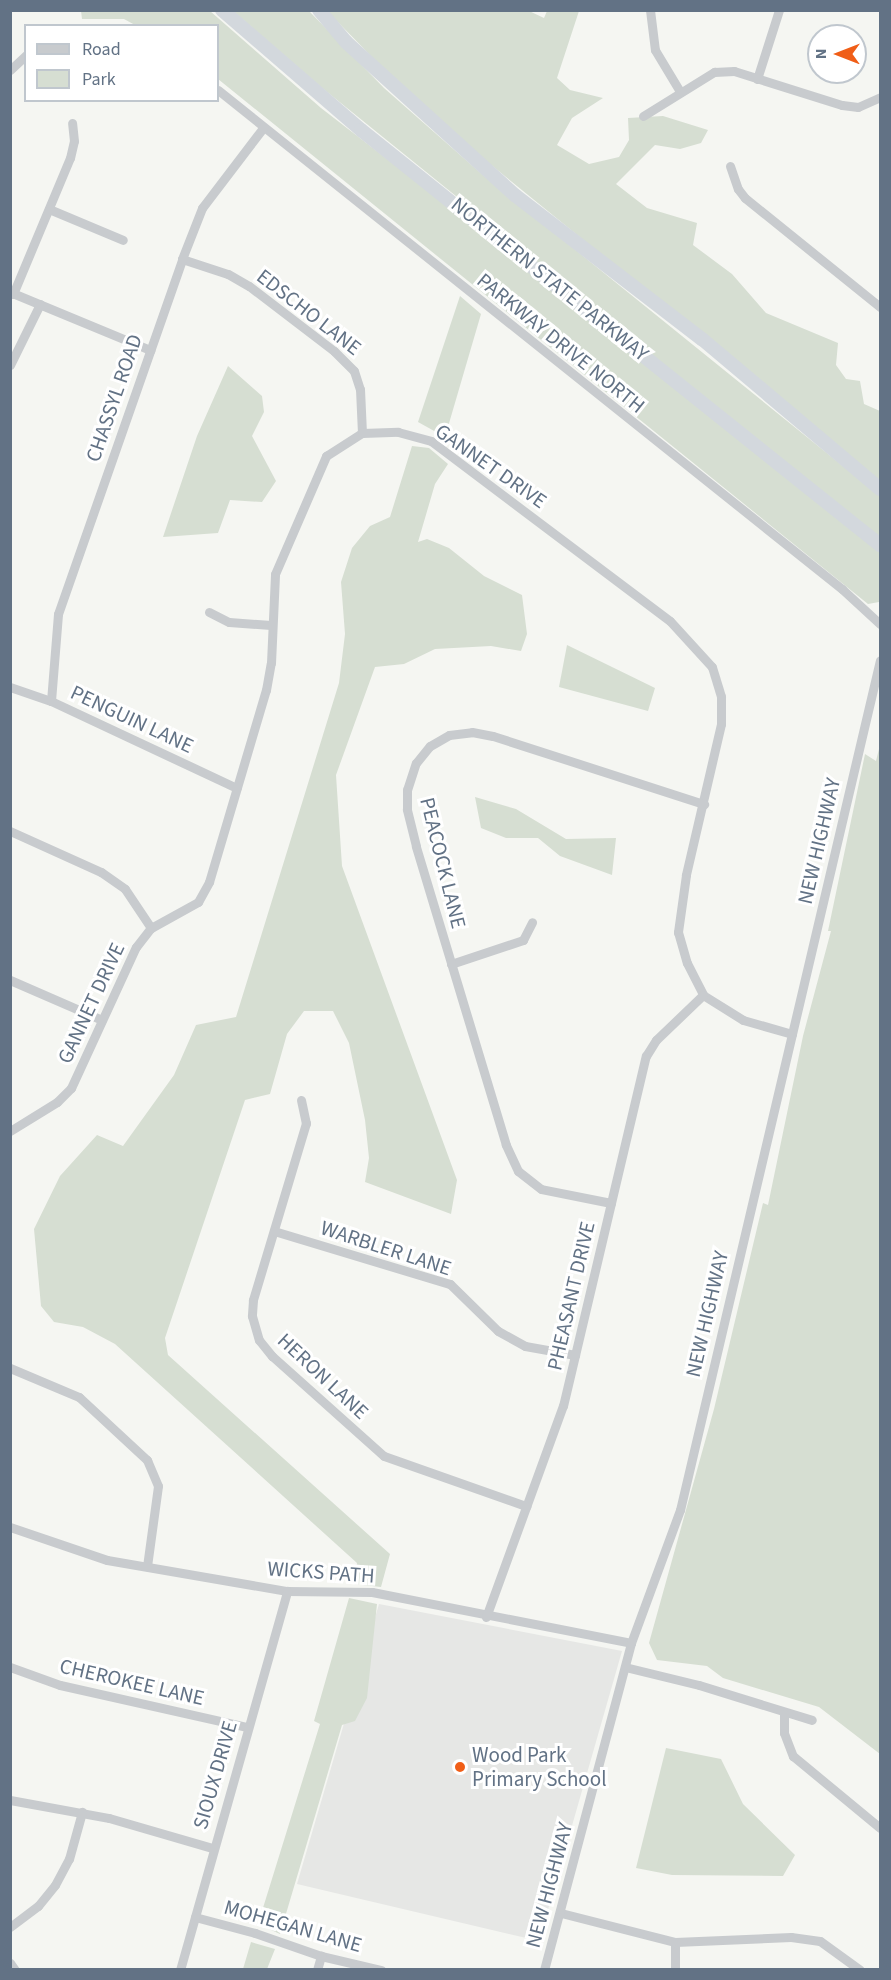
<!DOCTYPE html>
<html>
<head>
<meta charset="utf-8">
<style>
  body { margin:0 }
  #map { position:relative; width:891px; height:1980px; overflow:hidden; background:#f5f6f2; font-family:"Source Sans 3",sans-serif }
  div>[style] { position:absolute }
  .built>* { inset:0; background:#e6e7e5 }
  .green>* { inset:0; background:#d6ded2 }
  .minor>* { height:9px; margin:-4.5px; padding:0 4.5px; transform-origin:4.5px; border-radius:4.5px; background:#c8cbce }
  .highway>* { height:14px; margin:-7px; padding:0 7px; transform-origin:7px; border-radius:7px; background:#d3d8dd }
  .dots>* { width:16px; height:16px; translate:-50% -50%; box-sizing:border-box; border:3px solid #fff; border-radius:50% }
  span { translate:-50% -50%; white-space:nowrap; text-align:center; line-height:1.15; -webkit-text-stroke:6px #fff; paint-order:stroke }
  .street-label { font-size:21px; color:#627285 }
  .poi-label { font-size:21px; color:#627285 }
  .left { translate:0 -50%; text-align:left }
  .frame { position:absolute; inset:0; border:12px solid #627285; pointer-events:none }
  .legend { position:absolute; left:24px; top:24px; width:195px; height:78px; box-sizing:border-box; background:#fff; border:2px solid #c0c7ce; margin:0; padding:8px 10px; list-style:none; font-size:18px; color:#627285 }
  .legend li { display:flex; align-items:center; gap:12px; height:30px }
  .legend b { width:30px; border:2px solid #c0c7ce }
  .north { position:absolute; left:807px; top:24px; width:60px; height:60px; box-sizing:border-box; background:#fff; border:2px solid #c0c7ce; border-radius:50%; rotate:270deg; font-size:16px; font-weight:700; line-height:24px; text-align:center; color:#627285 }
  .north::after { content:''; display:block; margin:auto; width:21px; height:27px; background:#f05e17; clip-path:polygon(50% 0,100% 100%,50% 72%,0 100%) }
</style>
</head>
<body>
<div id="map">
  <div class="built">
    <div style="clip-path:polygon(379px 1604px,622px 1651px,539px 1941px,297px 1884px)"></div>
  </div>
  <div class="green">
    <div style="clip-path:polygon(527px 10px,544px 18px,547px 11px,579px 11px,557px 78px,570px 90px,603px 98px,572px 118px,557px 145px,589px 164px,619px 157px,629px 140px,628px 118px,663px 116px,708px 130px,701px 143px,680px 149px,655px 145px,616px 184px,647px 208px,697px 223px,693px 245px,732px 274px,766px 313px,838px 343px,836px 365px,846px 379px,860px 381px,864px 404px,880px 411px,880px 481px,426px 112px,327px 11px)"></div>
    <div style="clip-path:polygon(81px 11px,210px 11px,321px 108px,506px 251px,880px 553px,879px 602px,868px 604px,218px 79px,218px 26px,135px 25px,124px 19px,82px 19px)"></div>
    <div style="clip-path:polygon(233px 11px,309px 11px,384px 88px,484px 176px,880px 496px,880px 539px,321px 87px)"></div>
    <div style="clip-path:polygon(460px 296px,481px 314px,445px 437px,418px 422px)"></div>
    <div style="clip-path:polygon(228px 366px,262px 396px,264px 412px,252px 436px,276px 481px,262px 502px,230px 500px,218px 533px,163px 537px,197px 436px)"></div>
    <div style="clip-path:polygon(412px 446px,429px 448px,448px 464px,435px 484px,418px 542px,427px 539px,449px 548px,484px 576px,522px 595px,527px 634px,521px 651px,491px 646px,435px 649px,404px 664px,375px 667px,336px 775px,342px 866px,457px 1180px,451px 1214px,365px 1182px,369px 1158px,365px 1120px,349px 1043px,333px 1011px,304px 1011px,287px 1034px,270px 1094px,245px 1100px,165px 1338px,168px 1355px,390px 1554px,381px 1587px,354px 1584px,357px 1563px,115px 1344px,83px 1327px,54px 1322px,41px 1306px,34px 1229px,60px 1176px,97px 1135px,123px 1146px,174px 1075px,196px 1025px,236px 1017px,339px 683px,345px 634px,341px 582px,352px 548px,370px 526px,390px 517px)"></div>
    <div style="clip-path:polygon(567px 645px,655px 688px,648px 711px,559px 687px)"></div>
    <div style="clip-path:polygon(880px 745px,880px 1754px,819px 1707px,723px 1678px,707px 1666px,657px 1660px,649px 1643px,714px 1409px,763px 1203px,768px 1205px,803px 1036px,831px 931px,828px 931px,865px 754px,876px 761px)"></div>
    <div style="clip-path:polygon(475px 797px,516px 809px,566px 839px,616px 838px,612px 875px,560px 856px,538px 838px,506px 838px,481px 828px)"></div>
    <div style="clip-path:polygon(349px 1598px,377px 1604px,367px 1698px,355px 1721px,342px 1725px,280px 1934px,258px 1924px,320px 1724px,314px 1721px)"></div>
    <div style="clip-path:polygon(666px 1748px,721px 1759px,743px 1804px,795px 1855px,783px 1876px,672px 1875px,636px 1868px)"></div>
    <div style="clip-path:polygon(251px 1942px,275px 1949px,267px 1969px,243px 1969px)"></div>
  </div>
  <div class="minor">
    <div style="left:650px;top:10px;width:40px;rotate:82.9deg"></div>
    <div style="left:655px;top:50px;width:47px;rotate:59deg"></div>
    <div style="left:10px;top:70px;width:22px;rotate:-43deg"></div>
    <div style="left:757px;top:79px;width:72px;rotate:-72.3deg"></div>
    <div style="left:218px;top:90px;width:799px;rotate:38.65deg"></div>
    <div style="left:842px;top:589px;width:52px;rotate:42.6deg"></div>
    <div style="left:643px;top:116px;width:84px;rotate:-31.8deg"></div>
    <div style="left:714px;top:72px;width:20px;rotate:-3deg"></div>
    <div style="left:734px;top:71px;width:113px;rotate:17.5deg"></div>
    <div style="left:842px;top:105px;width:16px;rotate:7deg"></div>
    <div style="left:858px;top:107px;width:24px;rotate:-24deg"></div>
    <div style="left:730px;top:166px;width:24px;rotate:71deg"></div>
    <div style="left:738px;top:189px;width:11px;rotate:52deg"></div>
    <div style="left:745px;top:198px;width:174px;rotate:38.9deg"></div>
    <div style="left:49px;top:209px;width:80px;rotate:22.7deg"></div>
    <div style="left:182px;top:259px;width:48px;rotate:18.1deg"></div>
    <div style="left:228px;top:274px;width:24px;rotate:30deg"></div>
    <div style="left:249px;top:286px;width:107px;rotate:37.4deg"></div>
    <div style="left:334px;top:351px;width:28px;rotate:45deg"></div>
    <div style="left:354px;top:371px;width:19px;rotate:72deg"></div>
    <div style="left:360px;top:389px;width:44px;rotate:87.4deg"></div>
    <div style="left:10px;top:292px;width:152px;rotate:22.5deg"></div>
    <div style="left:13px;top:294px;width:147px;rotate:-67.3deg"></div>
    <div style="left:70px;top:158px;width:17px;rotate:-77deg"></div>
    <div style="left:74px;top:141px;width:18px;rotate:-96deg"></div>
    <div style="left:10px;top:365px;width:68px;rotate:-63.8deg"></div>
    <div style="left:209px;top:612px;width:22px;rotate:27deg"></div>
    <div style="left:229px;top:622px;width:42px;rotate:4.1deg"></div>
    <div style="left:10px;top:687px;width:43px;rotate:18.9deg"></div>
    <div style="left:51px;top:701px;width:205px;rotate:25.1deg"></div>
    <div style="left:51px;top:701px;width:87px;rotate:-85.4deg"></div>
    <div style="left:58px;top:614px;width:376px;rotate:-70.7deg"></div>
    <div style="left:182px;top:259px;width:55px;rotate:-68.6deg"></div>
    <div style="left:202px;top:208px;width:101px;rotate:-52.7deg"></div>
    <div style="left:10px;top:831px;width:100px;rotate:24.3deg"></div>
    <div style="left:101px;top:872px;width:29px;rotate:35deg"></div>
    <div style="left:125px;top:889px;width:47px;rotate:56.3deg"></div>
    <div style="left:451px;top:964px;width:76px;rotate:-18.4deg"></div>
    <div style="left:523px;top:940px;width:20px;rotate:-63deg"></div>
    <div style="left:10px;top:980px;width:100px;rotate:23.5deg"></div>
    <div style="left:301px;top:1100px;width:24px;rotate:78deg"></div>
    <div style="left:306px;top:1123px;width:185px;rotate:106.7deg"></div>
    <div style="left:253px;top:1300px;width:16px;rotate:94deg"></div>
    <div style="left:252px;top:1316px;width:25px;rotate:74deg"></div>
    <div style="left:259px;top:1340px;width:21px;rotate:51deg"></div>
    <div style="left:272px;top:1356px;width:150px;rotate:41.8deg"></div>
    <div style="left:384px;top:1456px;width:151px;rotate:19.4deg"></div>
    <div style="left:10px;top:1131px;width:55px;rotate:-31.7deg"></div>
    <div style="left:57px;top:1102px;width:20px;rotate:-45deg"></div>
    <div style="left:71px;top:1088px;width:155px;rotate:-65.3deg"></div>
    <div style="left:136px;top:947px;width:24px;rotate:-52deg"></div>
    <div style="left:151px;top:928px;width:54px;rotate:-29deg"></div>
    <div style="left:198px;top:902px;width:23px;rotate:-61deg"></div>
    <div style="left:209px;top:882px;width:200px;rotate:-73.5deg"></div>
    <div style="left:266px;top:690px;width:27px;rotate:-80deg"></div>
    <div style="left:271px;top:663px;width:89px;rotate:-87.4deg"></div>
    <div style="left:275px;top:574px;width:129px;rotate:-66.6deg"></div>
    <div style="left:326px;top:456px;width:43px;rotate:-32.6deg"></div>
    <div style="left:362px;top:433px;width:36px;rotate:-2deg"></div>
    <div style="left:398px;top:432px;width:34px;rotate:15deg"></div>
    <div style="left:431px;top:441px;width:299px;rotate:37deg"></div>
    <div style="left:670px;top:621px;width:62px;rotate:47.6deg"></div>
    <div style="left:712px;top:667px;width:31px;rotate:73deg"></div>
    <div style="left:721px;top:697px;width:27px;rotate:90deg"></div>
    <div style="left:721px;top:724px;width:155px;rotate:103.1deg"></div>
    <div style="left:686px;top:875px;width:58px;rotate:98deg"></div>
    <div style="left:678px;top:932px;width:32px;rotate:74deg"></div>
    <div style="left:687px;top:963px;width:36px;rotate:63deg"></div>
    <div style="left:703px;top:995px;width:47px;rotate:32deg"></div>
    <div style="left:743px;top:1020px;width:51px;rotate:15.9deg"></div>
    <div style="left:611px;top:1203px;width:71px;rotate:-168.7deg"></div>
    <div style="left:541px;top:1189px;width:29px;rotate:-142deg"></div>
    <div style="left:518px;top:1171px;width:29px;rotate:-115deg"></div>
    <div style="left:506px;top:1145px;width:312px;rotate:-106.8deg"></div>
    <div style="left:416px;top:846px;width:38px;rotate:-104deg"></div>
    <div style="left:407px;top:809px;width:19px;rotate:-90deg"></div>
    <div style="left:407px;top:790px;width:28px;rotate:-72deg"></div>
    <div style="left:416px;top:763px;width:22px;rotate:-51deg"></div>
    <div style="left:430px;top:746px;width:22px;rotate:-30deg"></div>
    <div style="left:449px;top:735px;width:23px;rotate:-7deg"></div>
    <div style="left:472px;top:732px;width:21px;rotate:11deg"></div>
    <div style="left:493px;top:736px;width:222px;rotate:17.9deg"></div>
    <div style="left:274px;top:1231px;width:184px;rotate:16.8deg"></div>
    <div style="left:450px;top:1284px;width:67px;rotate:44.4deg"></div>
    <div style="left:498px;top:1331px;width:31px;rotate:29deg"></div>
    <div style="left:525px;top:1346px;width:51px;rotate:10.2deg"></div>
    <div style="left:10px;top:1368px;width:75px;rotate:22.8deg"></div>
    <div style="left:79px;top:1397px;width:93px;rotate:42.8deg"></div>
    <div style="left:147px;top:1460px;width:28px;rotate:67deg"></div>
    <div style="left:158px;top:1486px;width:81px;rotate:97.8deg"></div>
    <div style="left:10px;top:1527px;width:102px;rotate:18.8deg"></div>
    <div style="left:107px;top:1560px;width:183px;rotate:9.8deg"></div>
    <div style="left:287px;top:1591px;width:85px;rotate:0.7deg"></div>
    <div style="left:372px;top:1592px;width:264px;rotate:11.1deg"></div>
    <div style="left:486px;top:1617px;width:225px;rotate:-70deg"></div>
    <div style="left:563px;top:1406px;width:360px;rotate:-76.7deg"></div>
    <div style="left:646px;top:1056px;width:19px;rotate:-58deg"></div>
    <div style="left:656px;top:1040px;width:65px;rotate:-43.8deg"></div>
    <div style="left:10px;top:1667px;width:53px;rotate:19.8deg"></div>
    <div style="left:60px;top:1685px;width:192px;rotate:12.7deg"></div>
    <div style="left:625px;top:1667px;width:76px;rotate:13.7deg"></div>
    <div style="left:699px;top:1685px;width:118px;rotate:17.2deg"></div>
    <div style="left:784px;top:1714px;width:19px;rotate:90deg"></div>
    <div style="left:784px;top:1733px;width:25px;rotate:69deg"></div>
    <div style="left:793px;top:1756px;width:113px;rotate:39.6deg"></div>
    <div style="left:10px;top:1800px;width:101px;rotate:10.3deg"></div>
    <div style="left:109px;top:1818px;width:107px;rotate:16.2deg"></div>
    <div style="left:561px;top:1913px;width:118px;rotate:14.3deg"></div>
    <div style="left:675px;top:1942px;width:116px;rotate:-2.5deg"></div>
    <div style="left:791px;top:1937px;width:29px;rotate:8deg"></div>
    <div style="left:820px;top:1941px;width:49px;rotate:35.9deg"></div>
    <div style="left:195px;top:1917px;width:62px;rotate:14.9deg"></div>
    <div style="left:255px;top:1933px;width:70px;rotate:19.2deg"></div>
    <div style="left:321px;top:1956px;width:62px;rotate:13.1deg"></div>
    <div style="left:10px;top:1927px;width:35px;rotate:-37deg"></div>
    <div style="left:38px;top:1906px;width:27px;rotate:-51deg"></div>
    <div style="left:55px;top:1885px;width:30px;rotate:-62deg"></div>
    <div style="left:69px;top:1859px;width:49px;rotate:-74.5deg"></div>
    <div style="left:10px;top:1963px;width:9px;rotate:54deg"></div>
    <div style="left:180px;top:1970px;width:394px;rotate:-74.2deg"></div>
    <div style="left:317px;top:1970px;width:15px;rotate:-74deg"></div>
    <div style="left:544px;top:1970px;width:338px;rotate:-75.1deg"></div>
    <div style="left:631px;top:1643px;width:142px;rotate:-69.8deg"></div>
    <div style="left:680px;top:1510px;width:873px;rotate:-76.76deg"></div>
    <div style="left:675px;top:1970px;width:28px;rotate:-90deg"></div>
  </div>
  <div class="highway">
    <div style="left:222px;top:10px;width:184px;rotate:40.8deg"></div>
    <div style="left:361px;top:130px;width:665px;rotate:38.65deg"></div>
    <div style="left:319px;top:10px;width:42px;rotate:49.8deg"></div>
    <div style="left:346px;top:42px;width:229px;rotate:42.2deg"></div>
    <div style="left:516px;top:196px;width:235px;rotate:37.6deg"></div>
    <div style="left:702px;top:339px;width:233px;rotate:40.1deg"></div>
  </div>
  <div class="dots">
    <div style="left:460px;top:1767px;background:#f05e17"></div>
  </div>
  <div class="street-label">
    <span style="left:550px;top:279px;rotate:39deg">NORTHERN STATE PARKWAY</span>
    <span style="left:309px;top:312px;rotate:38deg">EDSCHO LANE</span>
    <span style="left:561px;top:343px;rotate:39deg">PARKWAY DRIVE NORTH</span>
    <span style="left:114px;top:398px;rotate:-71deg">CHASSYL ROAD</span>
    <span style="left:491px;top:466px;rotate:35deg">GANNET DRIVE</span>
    <span style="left:132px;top:719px;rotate:25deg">PENGUIN LANE</span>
    <span style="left:819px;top:841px;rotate:-77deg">NEW HIGHWAY</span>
    <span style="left:443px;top:863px;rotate:76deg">PEACOCK LANE</span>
    <span style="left:91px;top:1003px;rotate:-65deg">GANNET DRIVE</span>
    <span style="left:386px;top:1248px;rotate:18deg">WARBLER LANE</span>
    <span style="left:571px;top:1296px;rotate:-77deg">PHEASANT DRIVE</span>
    <span style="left:707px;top:1314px;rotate:-77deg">NEW HIGHWAY</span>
    <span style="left:323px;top:1376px;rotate:43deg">HERON LANE</span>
    <span style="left:321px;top:1572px;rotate:4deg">WICKS PATH</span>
    <span style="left:132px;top:1682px;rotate:13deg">CHEROKEE LANE</span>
    <span style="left:215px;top:1775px;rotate:-74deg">SIOUX DRIVE</span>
    <span style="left:549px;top:1885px;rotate:-75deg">NEW HIGHWAY</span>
    <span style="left:293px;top:1926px;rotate:16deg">MOHEGAN LANE</span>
  </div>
  <div class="poi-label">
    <span class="left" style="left:472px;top:1767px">Wood Park<br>Primary School</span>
  </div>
  <div class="frame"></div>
  <ul class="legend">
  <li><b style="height:8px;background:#c8cbce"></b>Road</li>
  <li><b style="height:16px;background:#d6ded2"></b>Park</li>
  </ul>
  <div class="north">N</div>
</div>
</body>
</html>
